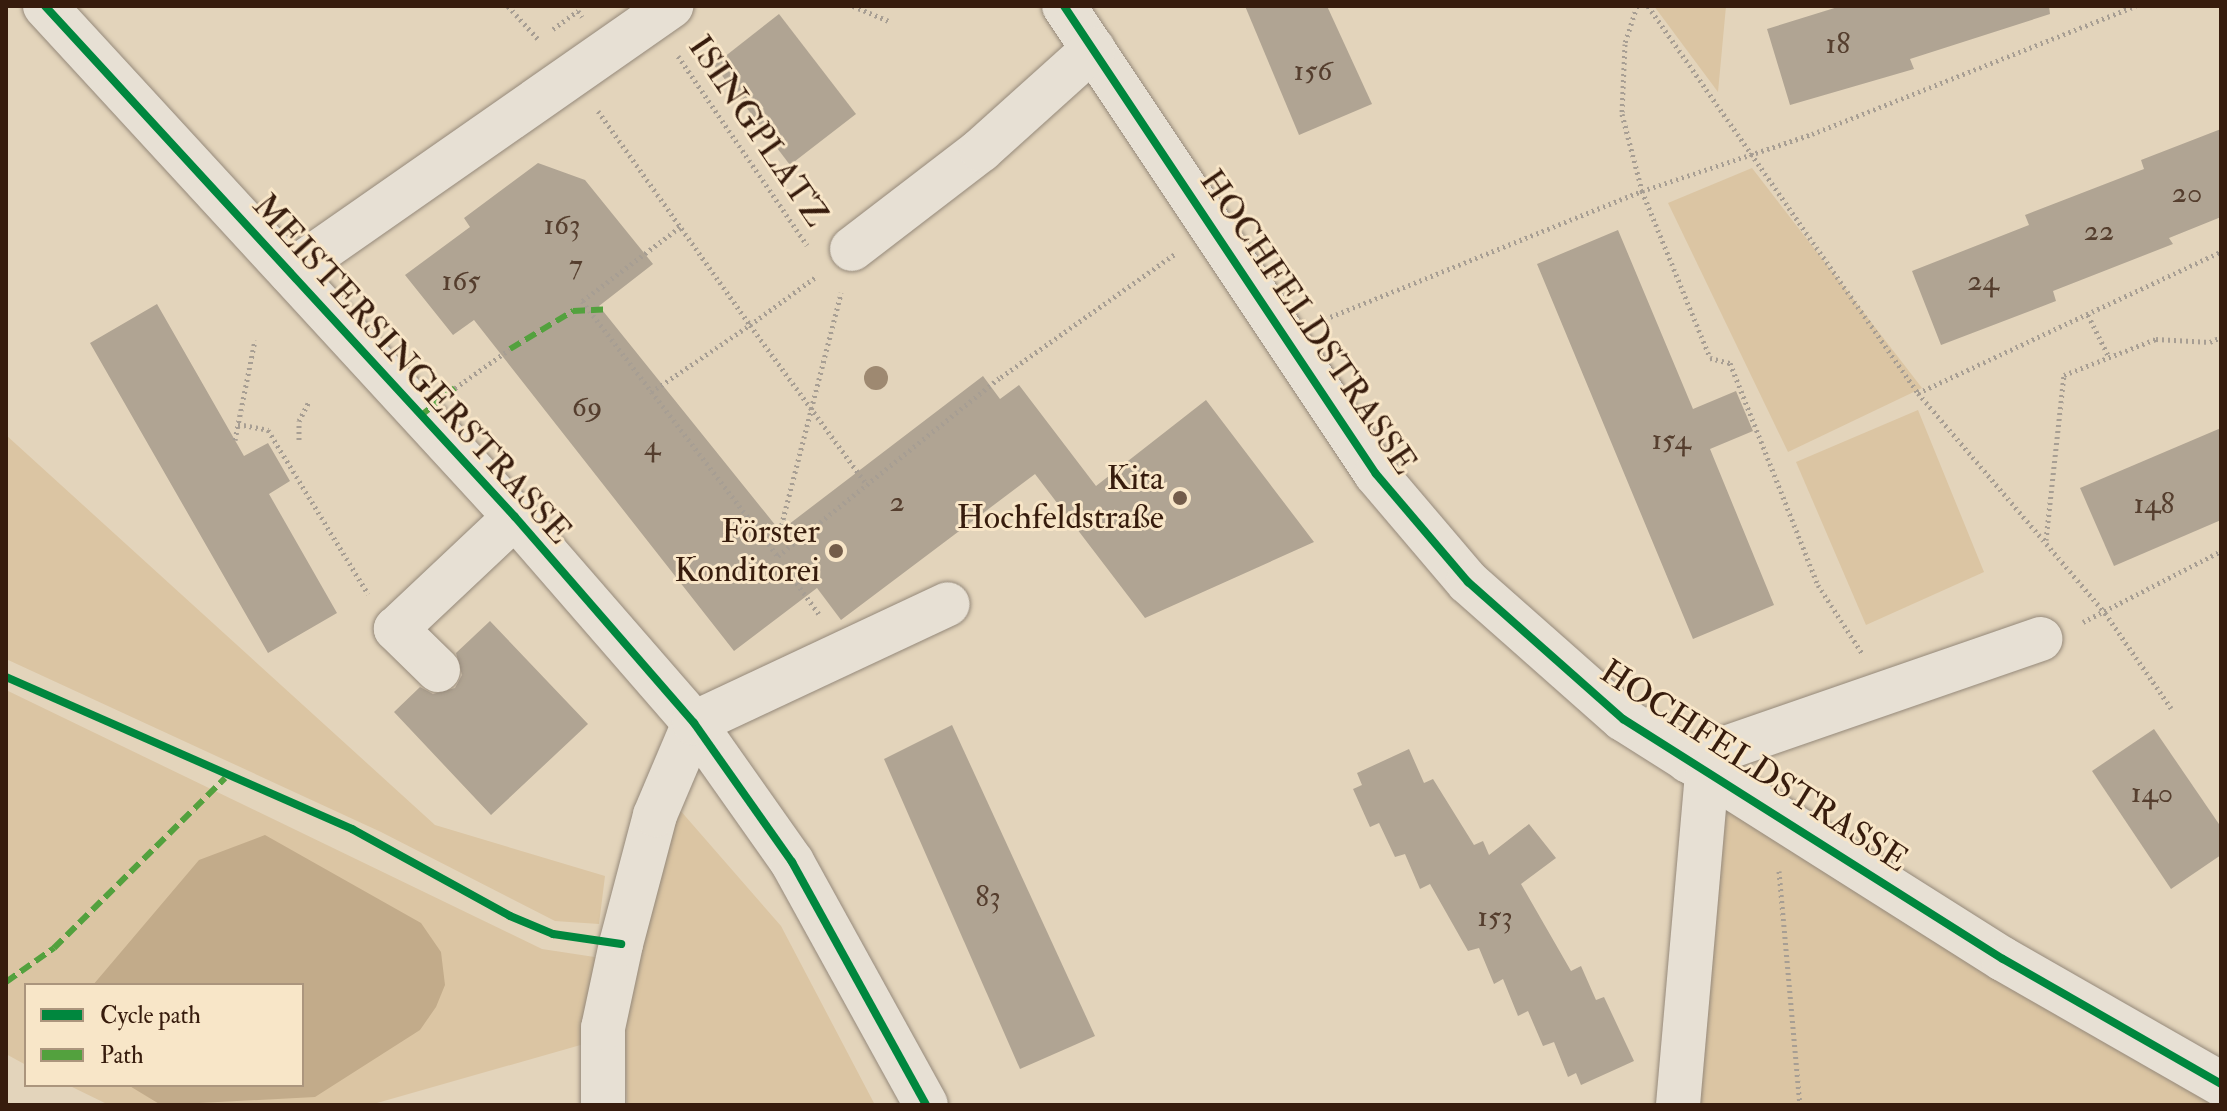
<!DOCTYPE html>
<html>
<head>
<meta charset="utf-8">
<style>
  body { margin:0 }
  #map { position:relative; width:2227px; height:1111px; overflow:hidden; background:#e3d4bb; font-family:"IM FELL Double Pica",serif }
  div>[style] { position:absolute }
  .green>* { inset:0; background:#dbc5a3 }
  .water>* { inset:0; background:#c2ab8a }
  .building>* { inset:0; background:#b0a493 }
  .path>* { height:5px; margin-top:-2.5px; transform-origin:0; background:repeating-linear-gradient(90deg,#a79e93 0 2px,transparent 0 6px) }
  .roads { filter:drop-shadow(0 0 2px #95897a) drop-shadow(0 0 2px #95897a) }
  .minor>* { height:44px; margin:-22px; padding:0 22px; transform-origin:22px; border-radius:22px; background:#e7e0d4 }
  .quiet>* { height:6px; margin-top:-3px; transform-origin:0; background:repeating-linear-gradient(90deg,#53a13e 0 12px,transparent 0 18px) }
  .cycleway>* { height:8px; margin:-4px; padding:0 4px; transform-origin:4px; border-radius:4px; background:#00873e }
  .trees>* { width:24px; height:24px; margin:-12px; border-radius:50%; background:#9e8971 }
  .dots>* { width:22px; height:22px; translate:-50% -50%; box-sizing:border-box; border:4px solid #f8e6c8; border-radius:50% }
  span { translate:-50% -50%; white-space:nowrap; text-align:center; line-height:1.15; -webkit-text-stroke:6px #f8e6c8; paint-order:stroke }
  .number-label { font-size:30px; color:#553e2e }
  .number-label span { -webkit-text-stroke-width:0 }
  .street-label { font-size:34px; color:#371c0d }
  .poi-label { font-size:34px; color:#371c0d }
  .right { translate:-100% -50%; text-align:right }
  .frame { position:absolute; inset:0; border:8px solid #371c0d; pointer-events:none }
  .legend { position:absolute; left:24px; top:983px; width:280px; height:104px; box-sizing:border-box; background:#f8e6c8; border:2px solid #ab957d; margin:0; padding:10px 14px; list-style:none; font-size:24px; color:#371c0d }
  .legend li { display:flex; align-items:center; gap:16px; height:40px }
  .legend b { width:40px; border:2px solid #ab957d }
</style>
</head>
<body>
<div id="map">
  <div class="green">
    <div style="clip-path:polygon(1654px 6px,1726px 6px,1718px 92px)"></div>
    <div style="clip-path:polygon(1752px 168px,1922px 388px,1788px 452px,1668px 203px)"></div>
    <div style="clip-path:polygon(1918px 410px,1984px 572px,1866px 625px,1796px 462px)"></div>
    <div style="clip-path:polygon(6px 435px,435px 825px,605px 876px,599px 924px,555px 921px,381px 832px,6px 659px)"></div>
    <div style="clip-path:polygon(6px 690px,542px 949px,634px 963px,679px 809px,781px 926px,875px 1105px,627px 1105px,625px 1041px,584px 1044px,370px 1105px,109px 1105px,68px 1085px,302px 1085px,302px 985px,26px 985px,26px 1065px,6px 1054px)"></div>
    <div style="clip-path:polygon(1705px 780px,2221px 1105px,1699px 1105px)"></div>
  </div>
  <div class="water">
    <div style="clip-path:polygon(265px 835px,421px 923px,441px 952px,445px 985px,436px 1007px,420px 1030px,315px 1097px,161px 1105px,128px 1085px,302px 1085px,302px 985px,93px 985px,199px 860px)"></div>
  </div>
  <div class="building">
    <div style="clip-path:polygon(1245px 6px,1327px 6px,1372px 104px,1299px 135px)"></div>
    <div style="clip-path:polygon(1841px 6px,2049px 6px,2050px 14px,1910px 59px,1914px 69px,1790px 105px,1767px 29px)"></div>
    <div style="clip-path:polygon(779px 14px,856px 114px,790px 165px,714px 65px)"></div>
    <div style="clip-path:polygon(2221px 129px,2221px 217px,2169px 238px,2173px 244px,2053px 291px,2056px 301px,1941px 345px,1912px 271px,2029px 225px,2025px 215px,2144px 169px,2141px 160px)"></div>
    <div style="clip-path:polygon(538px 163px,585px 180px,653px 264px,599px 306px,780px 531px,983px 376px,1000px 399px,1019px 385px,1096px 486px,1206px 400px,1314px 542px,1145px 618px,1035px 474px,841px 620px,817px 588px,734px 651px,474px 320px,453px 335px,405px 275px,470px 227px,464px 218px)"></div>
    <div style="clip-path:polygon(1618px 230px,1693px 409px,1736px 391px,1753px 431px,1710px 449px,1774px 605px,1693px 639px,1537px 264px)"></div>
    <div style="clip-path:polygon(157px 304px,244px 456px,268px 443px,290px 481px,269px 494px,337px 613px,268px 653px,90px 343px)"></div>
    <div style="clip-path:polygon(2221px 428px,2221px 520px,2114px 566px,2080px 488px)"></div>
    <div style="clip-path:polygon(490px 621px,588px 724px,491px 815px,394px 712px,420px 687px,433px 694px,455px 688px,462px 675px,456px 653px)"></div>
    <div style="clip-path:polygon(952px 725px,1095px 1036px,1020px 1069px,884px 759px)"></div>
    <div style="clip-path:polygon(2154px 729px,2221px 827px,2221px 855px,2171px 889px,2092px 771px)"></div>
    <div style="clip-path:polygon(1409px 749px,1424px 783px,1433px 779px,1474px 845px,1483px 841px,1489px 855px,1529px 824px,1556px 858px,1521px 884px,1571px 971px,1581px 966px,1596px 1000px,1604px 997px,1634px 1061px,1581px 1085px,1576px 1073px,1568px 1077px,1554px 1042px,1543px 1046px,1528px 1011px,1518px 1016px,1503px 979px,1494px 984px,1479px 948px,1468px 951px,1430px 884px,1420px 889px,1405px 854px,1395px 857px,1379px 823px,1370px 827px,1353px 789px,1362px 785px,1357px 773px)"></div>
  </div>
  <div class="path">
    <div style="left:508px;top:6px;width:45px;rotate:47.7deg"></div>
    <div style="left:853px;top:6px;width:41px;rotate:22.8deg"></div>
    <div style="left:1637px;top:6px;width:40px;rotate:108deg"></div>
    <div style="left:1625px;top:44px;width:70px;rotate:92.5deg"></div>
    <div style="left:1622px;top:114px;width:80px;rotate:75.4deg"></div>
    <div style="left:1642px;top:191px;width:180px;rotate:67.8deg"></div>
    <div style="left:1710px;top:358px;width:21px;rotate:14deg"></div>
    <div style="left:1730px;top:363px;width:239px;rotate:68.4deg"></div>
    <div style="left:1818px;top:585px;width:81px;rotate:57.1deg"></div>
    <div style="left:1648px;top:6px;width:472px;rotate:55.1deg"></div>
    <div style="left:1918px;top:393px;width:289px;rotate:49.6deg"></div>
    <div style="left:2105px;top:613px;width:116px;rotate:55.2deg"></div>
    <div style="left:553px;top:29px;width:31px;rotate:-36deg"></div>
    <div style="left:578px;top:11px;width:7px;rotate:56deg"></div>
    <div style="left:678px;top:56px;width:229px;rotate:55.7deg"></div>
    <div style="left:598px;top:111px;width:262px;rotate:54.6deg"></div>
    <div style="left:750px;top:325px;width:83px;rotate:-36.2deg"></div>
    <div style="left:680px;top:227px;width:123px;rotate:142.9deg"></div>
    <div style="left:582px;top:301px;width:322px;rotate:52.5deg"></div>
    <div style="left:778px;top:556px;width:286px;rotate:-38.8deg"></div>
    <div style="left:1001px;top:377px;width:213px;rotate:-35.3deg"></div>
    <div style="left:2088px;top:315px;width:47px;rotate:63.4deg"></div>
    <div style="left:1325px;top:319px;width:342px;rotate:-22deg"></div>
    <div style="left:1642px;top:191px;width:179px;rotate:-18.5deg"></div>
    <div style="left:1812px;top:134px;width:348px;rotate:-21.6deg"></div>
    <div style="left:455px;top:388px;width:67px;rotate:-35.3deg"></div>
    <div style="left:651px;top:392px;width:120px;rotate:-34.1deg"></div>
    <div style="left:750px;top:325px;width:198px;rotate:53.8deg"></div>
    <div style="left:1918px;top:393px;width:334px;rotate:-25deg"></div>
    <div style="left:238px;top:424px;width:31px;rotate:11deg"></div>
    <div style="left:268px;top:430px;width:192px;rotate:58.6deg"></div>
    <div style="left:235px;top:440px;width:102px;rotate:-78.7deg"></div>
    <div style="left:299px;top:440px;width:19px;rotate:-90deg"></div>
    <div style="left:299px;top:421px;width:22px;rotate:-63deg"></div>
    <div style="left:780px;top:531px;width:246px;rotate:-75.6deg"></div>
    <div style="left:2046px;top:540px;width:166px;rotate:-83.8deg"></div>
    <div style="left:2064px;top:375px;width:99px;rotate:-21.4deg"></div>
    <div style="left:2156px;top:339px;width:54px;rotate:3.2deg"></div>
    <div style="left:2210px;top:342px;width:12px;rotate:-24deg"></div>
    <div style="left:793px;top:578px;width:44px;rotate:54.2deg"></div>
    <div style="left:2083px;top:622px;width:155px;rotate:-27.2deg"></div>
    <div style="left:1779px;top:871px;width:235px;rotate:84.9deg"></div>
  </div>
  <div class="roads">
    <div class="minor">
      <div style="left:45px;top:6px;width:694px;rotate:47.39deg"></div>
      <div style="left:515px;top:517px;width:273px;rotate:49deg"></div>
      <div style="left:694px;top:723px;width:170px;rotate:54.8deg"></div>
      <div style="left:792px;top:862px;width:277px;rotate:61.1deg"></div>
      <div style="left:1064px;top:6px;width:562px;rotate:56.31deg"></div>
      <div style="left:1376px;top:474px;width:142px;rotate:49.6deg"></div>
      <div style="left:1468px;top:582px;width:207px;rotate:41.5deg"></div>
      <div style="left:1623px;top:719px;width:449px;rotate:32.3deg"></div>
      <div style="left:2003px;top:959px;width:251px;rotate:29.8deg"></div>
      <div style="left:852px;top:249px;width:163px;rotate:-37.5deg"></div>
      <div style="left:981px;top:150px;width:151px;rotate:-42deg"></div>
      <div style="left:290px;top:272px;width:465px;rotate:-34.9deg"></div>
      <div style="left:438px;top:670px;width:59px;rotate:-135.7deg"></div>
      <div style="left:396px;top:629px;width:163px;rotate:-43.3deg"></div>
      <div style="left:1688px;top:761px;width:373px;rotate:-19.1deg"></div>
      <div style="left:603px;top:1105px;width:77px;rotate:-90deg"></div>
      <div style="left:603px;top:1028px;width:86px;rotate:-77.9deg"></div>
      <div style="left:621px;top:944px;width:133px;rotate:-75.2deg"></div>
      <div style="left:655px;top:815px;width:100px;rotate:-67deg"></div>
      <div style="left:694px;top:723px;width:280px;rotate:-25.1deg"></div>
      <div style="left:1678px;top:1105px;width:332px;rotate:-85deg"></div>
    </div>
  </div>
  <div class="quiet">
    <div style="left:510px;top:349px;width:74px;rotate:-31.1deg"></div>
    <div style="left:573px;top:311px;width:35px;rotate:-3deg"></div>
    <div style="left:419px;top:417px;width:46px;rotate:-38.9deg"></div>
    <div style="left:6px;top:982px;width:59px;rotate:-35.3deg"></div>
    <div style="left:54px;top:948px;width:241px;rotate:-44.8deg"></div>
  </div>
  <div class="cycleway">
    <div style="left:45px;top:6px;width:694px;rotate:47.39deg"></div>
    <div style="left:515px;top:517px;width:273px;rotate:49deg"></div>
    <div style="left:694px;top:723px;width:170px;rotate:54.8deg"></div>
    <div style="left:792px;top:862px;width:277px;rotate:61.1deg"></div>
    <div style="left:1064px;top:6px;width:562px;rotate:56.31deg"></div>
    <div style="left:1376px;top:474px;width:142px;rotate:49.6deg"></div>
    <div style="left:1468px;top:582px;width:207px;rotate:41.5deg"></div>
    <div style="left:1623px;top:719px;width:449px;rotate:32.3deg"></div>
    <div style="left:2003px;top:959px;width:251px;rotate:29.8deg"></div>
    <div style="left:6px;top:677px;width:378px;rotate:23.7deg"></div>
    <div style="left:352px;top:829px;width:180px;rotate:28.8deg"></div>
    <div style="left:510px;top:916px;width:47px;rotate:22.7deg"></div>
    <div style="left:553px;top:934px;width:69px;rotate:8.4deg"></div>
  </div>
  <div class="trees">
    <div style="left:876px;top:378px"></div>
  </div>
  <div class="dots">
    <div style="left:1180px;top:498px;background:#735c4a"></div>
    <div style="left:836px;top:551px;background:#735c4a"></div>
  </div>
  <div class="number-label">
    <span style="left:1838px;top:44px">18</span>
    <span style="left:1313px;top:71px">156</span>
    <span style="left:2187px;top:193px">20</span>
    <span style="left:562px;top:225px">163</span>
    <span style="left:2099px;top:231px">22</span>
    <span style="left:576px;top:265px">7</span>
    <span style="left:461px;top:281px">165</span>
    <span style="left:1983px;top:281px">24</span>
    <span style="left:587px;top:407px">69</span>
    <span style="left:1671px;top:440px">154</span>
    <span style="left:652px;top:446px">4</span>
    <span style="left:897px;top:502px">2</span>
    <span style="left:2154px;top:504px">148</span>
    <span style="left:2152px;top:793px">140</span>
    <span style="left:988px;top:897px">83</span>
    <span style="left:1495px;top:917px">153</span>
  </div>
  <div class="street-label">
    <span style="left:758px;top:131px;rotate:56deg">ISINGPLATZ</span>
    <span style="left:1308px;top:322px;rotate:56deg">HOCHFELDSTRASSE</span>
    <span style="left:412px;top:369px;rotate:48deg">MEISTERSINGERSTRASSE</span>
    <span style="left:1754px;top:766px;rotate:33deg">HOCHFELDSTRASSE</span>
  </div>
  <div class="poi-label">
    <span class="right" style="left:1164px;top:498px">Kita<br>Hochfeldstraße</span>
    <span class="right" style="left:820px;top:551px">Förster<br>Konditorei</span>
  </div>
  <div class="frame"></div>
  <ul class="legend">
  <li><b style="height:10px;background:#00873e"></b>Cycle path</li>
  <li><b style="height:10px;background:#53a13e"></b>Path</li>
  </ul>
</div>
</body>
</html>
